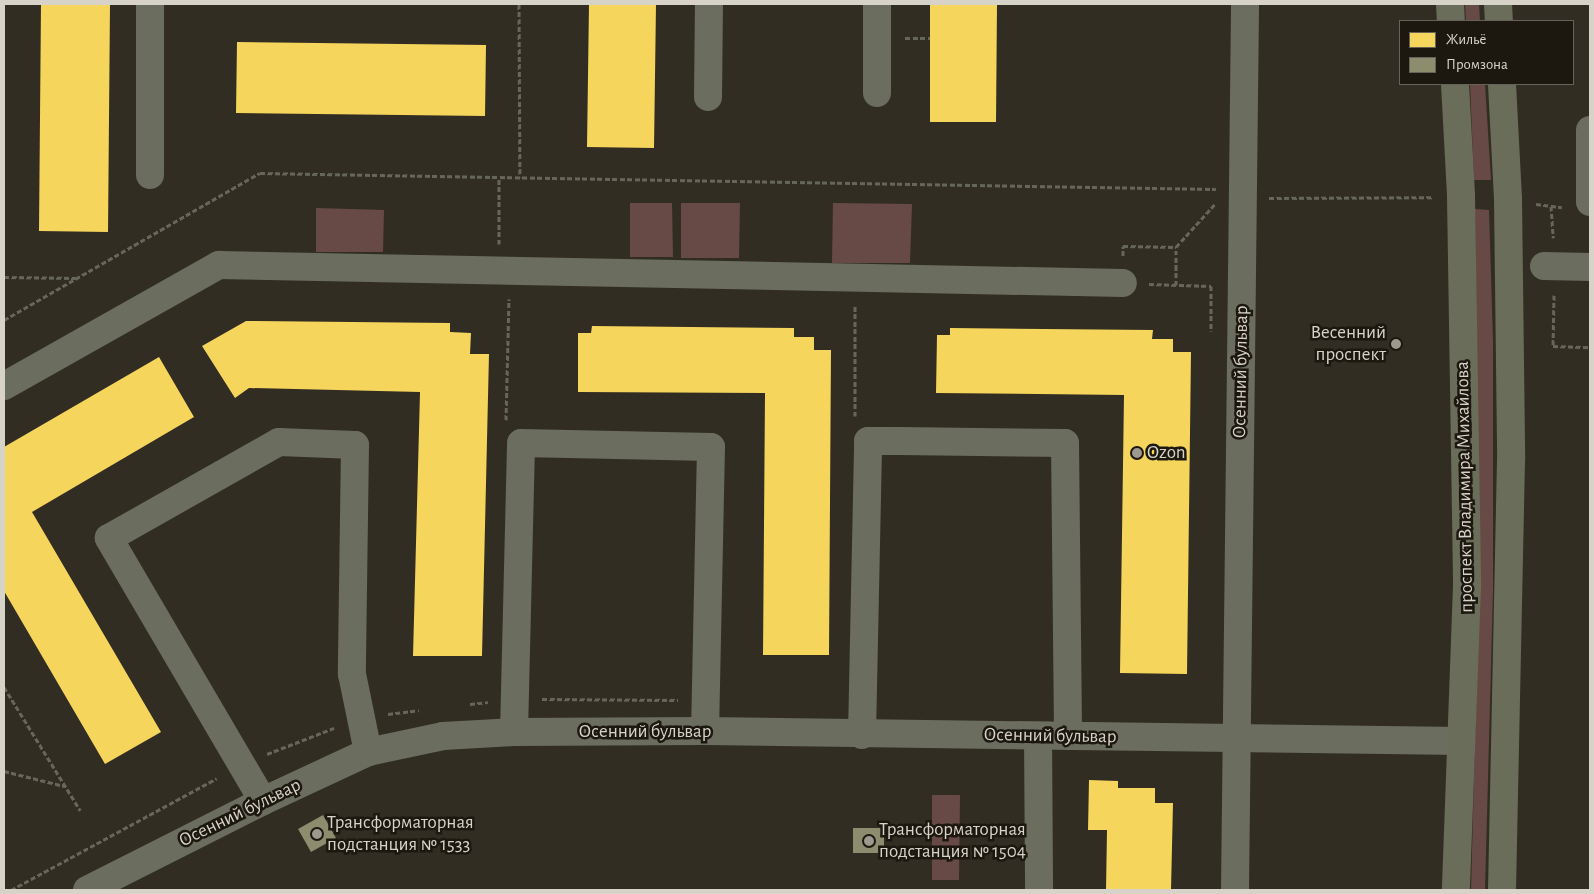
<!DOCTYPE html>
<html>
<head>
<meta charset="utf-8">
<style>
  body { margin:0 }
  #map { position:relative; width:1594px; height:894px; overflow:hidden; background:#322d23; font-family:"Alegreya Sans",sans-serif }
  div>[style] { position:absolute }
  .green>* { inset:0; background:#674a46 }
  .homes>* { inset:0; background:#f6d55c }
  .industry>* { inset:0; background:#8c8c6e }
  .path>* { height:3px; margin-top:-1.5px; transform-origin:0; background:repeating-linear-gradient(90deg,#66665b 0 5px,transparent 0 7.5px) }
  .minor>* { height:28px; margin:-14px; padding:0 14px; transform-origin:14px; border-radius:14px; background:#6b6d5e }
  .major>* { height:28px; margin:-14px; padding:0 14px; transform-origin:14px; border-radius:14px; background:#6b6d5b }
  .dots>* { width:14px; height:14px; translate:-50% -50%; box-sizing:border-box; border:2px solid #1c1810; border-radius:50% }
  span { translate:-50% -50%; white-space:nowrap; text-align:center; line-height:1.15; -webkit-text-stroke:5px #1c1810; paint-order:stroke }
  .poi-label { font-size:19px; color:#d8d3c8 }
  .right { translate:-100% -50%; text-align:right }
  .left { translate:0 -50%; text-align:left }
  .street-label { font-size:19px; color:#d8d3c8 }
  .frame { position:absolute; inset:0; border:5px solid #d8d3c8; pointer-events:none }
  .legend { position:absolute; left:1399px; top:20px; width:175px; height:65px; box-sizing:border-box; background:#1c1810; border:1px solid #67635a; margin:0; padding:6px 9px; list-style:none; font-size:15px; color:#d8d3c8 }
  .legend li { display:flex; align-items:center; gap:10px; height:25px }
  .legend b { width:25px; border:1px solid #67635a }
</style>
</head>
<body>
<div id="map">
  <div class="green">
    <div style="clip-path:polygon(1465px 4px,1479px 4px,1480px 21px,1466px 21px)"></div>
    <div style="clip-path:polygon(1470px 84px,1485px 84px,1491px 180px,1474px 180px)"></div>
    <div style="clip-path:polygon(630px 203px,672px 203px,673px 257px,630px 257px)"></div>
    <div style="clip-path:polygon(681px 203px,740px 203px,739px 258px,681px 258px)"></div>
    <div style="clip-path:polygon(833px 203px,912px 204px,910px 263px,832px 263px)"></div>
    <div style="clip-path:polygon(316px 208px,384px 210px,383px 252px,316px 252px)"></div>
    <div style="clip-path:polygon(1475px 209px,1489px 210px,1493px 341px,1493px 591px,1485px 890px,1471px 890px,1479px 589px)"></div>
    <div style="clip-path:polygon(932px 795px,960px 795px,959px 880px,932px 880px)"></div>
  </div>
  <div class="homes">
    <div style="clip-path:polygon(41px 4px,110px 4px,108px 232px,39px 231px)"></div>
    <div style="clip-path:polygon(589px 4px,656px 4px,654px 148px,587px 147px)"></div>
    <div style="clip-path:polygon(930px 4px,997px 4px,996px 122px,930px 122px)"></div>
    <div style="clip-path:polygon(237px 42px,486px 45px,485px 116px,236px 113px)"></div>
    <div style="clip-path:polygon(246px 321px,450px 323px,450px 332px,471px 333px,470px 354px,489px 354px,482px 656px,413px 656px,420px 392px,249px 388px,235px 398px,202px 346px)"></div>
    <div style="clip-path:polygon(592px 326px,794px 328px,794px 337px,814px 337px,814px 350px,831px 350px,829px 655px,763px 655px,765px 393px,578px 392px,578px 333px,591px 333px)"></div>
    <div style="clip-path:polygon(950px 328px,1153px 330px,1152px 339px,1173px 339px,1173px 352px,1191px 352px,1187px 674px,1120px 673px,1124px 395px,936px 393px,937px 335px,950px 335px)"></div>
    <div style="clip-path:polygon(159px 357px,194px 417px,32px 512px,161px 732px,105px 764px,4px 591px,4px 447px)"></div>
    <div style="clip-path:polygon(1089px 780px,1118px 781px,1118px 788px,1155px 788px,1155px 803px,1173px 803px,1171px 890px,1106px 890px,1107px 830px,1088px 830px)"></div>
  </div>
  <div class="industry">
    <div style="clip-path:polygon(323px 815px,336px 838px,311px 852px,298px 829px)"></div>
    <div style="clip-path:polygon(853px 828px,884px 828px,884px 853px,853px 853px)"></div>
  </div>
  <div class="path">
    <div style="left:519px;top:4px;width:173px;rotate:89.7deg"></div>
    <div style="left:905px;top:38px;width:25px"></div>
    <div style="left:1269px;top:198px;width:164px;rotate:-0.3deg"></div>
    <div style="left:1536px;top:204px;width:26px;rotate:7deg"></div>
    <div style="left:1551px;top:206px;width:32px;rotate:86deg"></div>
    <div style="left:499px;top:244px;width:67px;rotate:-90deg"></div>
    <div style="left:1123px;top:256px;width:10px;rotate:-90deg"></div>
    <div style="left:1123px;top:246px;width:53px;rotate:1.1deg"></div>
    <div style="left:1176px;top:247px;width:58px;rotate:-47.8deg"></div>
    <div style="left:4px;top:277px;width:72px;rotate:0.8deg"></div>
    <div style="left:1149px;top:284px;width:62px;rotate:1.8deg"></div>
    <div style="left:1211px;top:286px;width:45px;rotate:90deg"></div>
    <div style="left:1176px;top:285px;width:38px;rotate:-90deg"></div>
    <div style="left:1554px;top:295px;width:51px;rotate:91.1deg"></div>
    <div style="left:1553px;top:346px;width:37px;rotate:2deg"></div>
    <div style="left:4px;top:320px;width:295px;rotate:-29.9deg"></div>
    <div style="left:260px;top:173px;width:956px;rotate:0.96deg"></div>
    <div style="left:855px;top:416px;width:111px;rotate:-90deg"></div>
    <div style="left:506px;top:420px;width:121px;rotate:-88.6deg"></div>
    <div style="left:4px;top:687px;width:145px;rotate:58.3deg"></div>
    <div style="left:542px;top:699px;width:136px;rotate:0.4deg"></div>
    <div style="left:470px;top:704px;width:18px;rotate:-6deg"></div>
    <div style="left:388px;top:714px;width:31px;rotate:-7deg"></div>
    <div style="left:267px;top:754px;width:72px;rotate:-21.2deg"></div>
    <div style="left:4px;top:771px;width:62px;rotate:14deg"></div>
    <div style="left:11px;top:890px;width:234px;rotate:-28.5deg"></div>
  </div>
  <div class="minor">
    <div style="left:150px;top:4px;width:171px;rotate:90deg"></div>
    <div style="left:877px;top:93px;width:89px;rotate:-90deg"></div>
    <div style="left:708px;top:97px;width:93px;rotate:-89.4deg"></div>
    <div style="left:1590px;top:130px;width:72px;rotate:90deg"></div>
    <div style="left:1544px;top:266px;width:46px;rotate:1.2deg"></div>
    <div style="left:4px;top:386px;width:247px;rotate:-29.4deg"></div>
    <div style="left:219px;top:265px;width:904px;rotate:1.14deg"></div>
    <div style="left:514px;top:732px;width:289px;rotate:-88.6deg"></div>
    <div style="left:521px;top:443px;width:190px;rotate:1.2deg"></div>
    <div style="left:711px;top:447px;width:284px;rotate:91.2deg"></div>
    <div style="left:862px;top:735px;width:294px;rotate:-88.8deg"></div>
    <div style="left:868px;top:441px;width:31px"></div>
    <div style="left:899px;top:441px;width:166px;rotate:0.7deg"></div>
    <div style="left:1065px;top:443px;width:293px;rotate:89.4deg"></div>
    <div style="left:1038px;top:736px;width:154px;rotate:89.6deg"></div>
    <div style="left:263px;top:801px;width:305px;rotate:-120.4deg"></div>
    <div style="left:109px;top:538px;width:195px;rotate:-29.5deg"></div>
    <div style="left:279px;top:442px;width:76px;rotate:2.3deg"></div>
    <div style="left:355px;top:445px;width:229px;rotate:90.8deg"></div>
    <div style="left:352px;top:674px;width:80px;rotate:78.4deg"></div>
    <div style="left:87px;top:890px;width:197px;rotate:-26.8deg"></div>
    <div style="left:263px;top:801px;width:116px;rotate:-25deg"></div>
    <div style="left:368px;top:752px;width:77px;rotate:-12deg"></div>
    <div style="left:443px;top:736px;width:71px;rotate:-3.2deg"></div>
    <div style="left:514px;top:732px;width:191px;rotate:-0.3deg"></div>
    <div style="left:705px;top:731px;width:756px;rotate:0.76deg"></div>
    <div style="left:1235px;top:890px;width:886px;rotate:-89.35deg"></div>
  </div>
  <div class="major">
    <div style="left:1450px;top:4px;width:17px;rotate:87deg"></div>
    <div style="left:1498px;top:4px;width:17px;rotate:87deg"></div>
    <div style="left:1455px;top:84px;width:112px;rotate:86.9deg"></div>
    <div style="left:1461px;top:196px;width:390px;rotate:89.1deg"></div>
    <div style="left:1467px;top:586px;width:304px;rotate:92.1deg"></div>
    <div style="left:1502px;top:84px;width:115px;rotate:87deg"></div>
    <div style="left:1508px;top:199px;width:261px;rotate:89.3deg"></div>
    <div style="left:1511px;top:460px;width:430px;rotate:91.2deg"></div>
  </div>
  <div class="dots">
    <div style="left:1396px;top:344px;background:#9e998e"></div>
    <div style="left:1137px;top:453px;background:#9e998e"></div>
    <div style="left:317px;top:834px;background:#9e998e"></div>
    <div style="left:869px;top:841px;background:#9e998e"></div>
  </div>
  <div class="poi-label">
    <span class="right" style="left:1386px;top:344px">Весенний<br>проспект</span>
    <span class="left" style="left:1147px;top:453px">Ozon</span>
    <span class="left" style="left:327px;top:834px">Трансформаторная<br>подстанция № 1533</span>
    <span class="left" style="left:879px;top:841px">Трансформаторная<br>подстанция № 1504</span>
  </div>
  <div class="street-label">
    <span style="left:1241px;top:372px;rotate:-89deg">Осенний бульвар</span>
    <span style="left:1465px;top:487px;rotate:-91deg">проспект Владимира Михайлова</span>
    <span style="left:645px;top:732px">Осенний бульвар</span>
    <span style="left:1050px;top:736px;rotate:1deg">Осенний бульвар</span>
    <span style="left:240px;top:813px;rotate:-26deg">Осенний бульвар</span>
  </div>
  <div class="frame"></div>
  <ul class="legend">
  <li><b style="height:14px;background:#f6d55c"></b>Жильё</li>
  <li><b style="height:14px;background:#8c8c6e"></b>Промзона</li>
  </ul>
</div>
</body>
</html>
